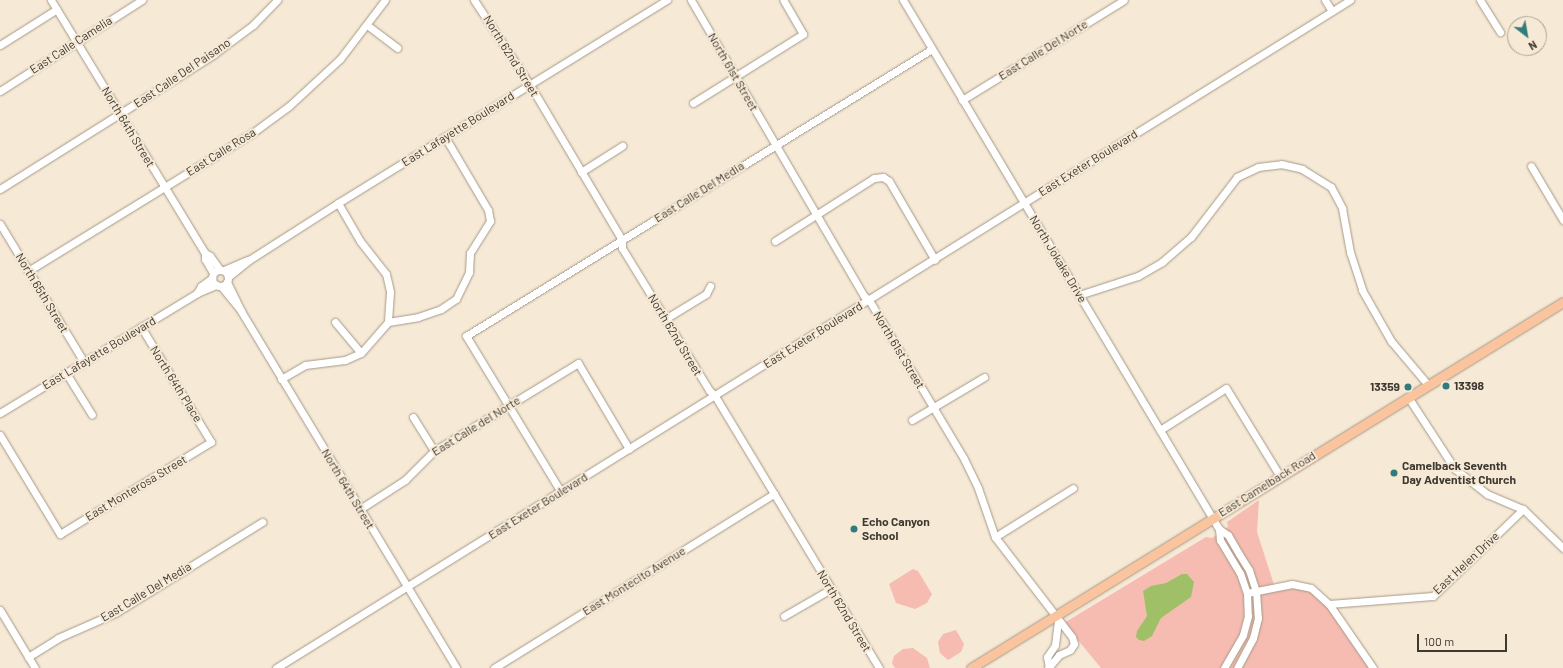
<!DOCTYPE html>
<html>
<head>
<meta charset="utf-8">
<style>
  body { margin:0 }
  #map { position:relative; width:1563px; height:668px; overflow:hidden; background:#f6e9d6; font-family:Barlow,sans-serif }
  div>[style] { position:absolute }
  .green>* { inset:0; background:#f6bcb2 }
  .water>* { inset:0; background:#9fc066 }
  .roads { filter:drop-shadow(0 0 1px #a59987) drop-shadow(0 0 1px #a59987) }
  .minor>* { height:7px; margin:-3.5px; padding:0 3.5px; transform-origin:3.5px; border-radius:3.5px; background:#fff }
  .minor>.ring { margin:-3.5px; padding:0; box-sizing:content-box; background:none; border:7px solid #fff; border-radius:50% }
  .major>* { height:9px; margin:-4.5px; padding:0 4.5px; transform-origin:4.5px; border-radius:4.5px; background:#fac49e }
  .dots>* { width:11px; height:11px; translate:-50% -50%; box-sizing:border-box; border:2px solid #f6e9d6; border-radius:50% }
  span { translate:-50% -50%; white-space:nowrap; text-align:center; line-height:1.15; -webkit-text-stroke:4px #f6e9d6; paint-order:stroke }
  .street-label { font-size:12px; color:#3e3931 }
  .poi-label { font-size:12px; color:#3e3931; font-weight:700 }
  .left { translate:0 -50%; text-align:left }
  .right { translate:-100% -50%; text-align:right }
  .north { position:absolute; left:1507px; top:16px; width:40px; height:40px; box-sizing:border-box; background:#f6e9d6; border:1px solid #aca394; border-radius:50%; rotate:149deg; font-size:11px; font-weight:700; line-height:16px; text-align:center; color:#3e3931 }
  .north::after { content:''; display:block; margin:auto; width:14px; height:18px; background:#327b7d; clip-path:polygon(50% 0,100% 100%,50% 72%,0 100%) }
  .scale { position:absolute; left:1417px; top:634px; width:90px; height:18px; box-sizing:border-box; border:2px solid #3e3931; border-top:0; padding-left:5px; font-size:12px; line-height:14px; white-space:nowrap; color:#3e3931; -webkit-text-stroke:3px #f6e9d6; paint-order:stroke }
</style>
</head>
<body>
<div id="map">
  <div class="green">
    <div style="clip-path:polygon(1259px 500px,1257px 532px,1276px 591px,1300px 588px,1313px 594px,1327px 607px,1370px 668px,1101px 668px,1064px 623px,1206px 537px,1212px 538px,1228px 527px,1227px 522px)"></div>
    <div style="clip-path:polygon(913px 569px,918px 571px,932px 594px,927px 603px,915px 609px,896px 603px,889px 584px)"></div>
    <div style="clip-path:polygon(956px 630px,964px 644px,961px 652px,948px 660px,940px 653px,938px 642px,943px 634px)"></div>
    <div style="clip-path:polygon(913px 648px,927px 658px,930px 668px,895px 668px,892px 663px,894px 656px,903px 649px)"></div>
  </div>
  <div class="water">
    <div style="clip-path:polygon(1182px 574px,1187px 574px,1194px 582px,1191px 597px,1161px 618px,1152px 636px,1144px 641px,1139px 640px,1136px 637px,1137px 631px,1147px 616px,1143px 591px,1151px 586px,1166px 583px)"></div>
  </div>
  <div class="roads">
    <div class="minor">
      <div style="left:51px;top:0;width:296px;rotate:58.7deg"></div>
      <div style="left:205px;top:253px;width:6px;rotate:90deg"></div>
      <div style="left:205px;top:259px;width:16px;rotate:60deg"></div>
      <div style="left:474px;top:0;width:102px;rotate:56.6deg"></div>
      <div style="left:530px;top:85px;width:180px;rotate:59.3deg"></div>
      <div style="left:622px;top:240px;width:8px;rotate:90deg"></div>
      <div style="left:622px;top:248px;width:167px;rotate:58.5deg"></div>
      <div style="left:709px;top:390px;width:8px;rotate:45deg"></div>
      <div style="left:715px;top:396px;width:318px;rotate:58.9deg"></div>
      <div style="left:691px;top:0;width:343px;rotate:59.7deg"></div>
      <div style="left:864px;top:296px;width:6px;rotate:39deg"></div>
      <div style="left:869px;top:300px;width:185px;rotate:59.1deg"></div>
      <div style="left:964px;top:459px;width:32px;rotate:64deg"></div>
      <div style="left:978px;top:488px;width:52px;rotate:70.9deg"></div>
      <div style="left:995px;top:537px;width:126px;rotate:52.4deg"></div>
      <div style="left:1072px;top:637px;width:7px;rotate:74deg"></div>
      <div style="left:1074px;top:644px;width:7px;rotate:124deg"></div>
      <div style="left:1070px;top:650px;width:12px;rotate:156deg"></div>
      <div style="left:1059px;top:655px;width:17px;rotate:130deg"></div>
      <div style="left:903px;top:0;width:616px;rotate:59.15deg"></div>
      <div style="left:1219px;top:529px;width:11px;rotate:85deg"></div>
      <div style="left:1220px;top:540px;width:39px;rotate:59deg"></div>
      <div style="left:1240px;top:573px;width:21px;rotate:71deg"></div>
      <div style="left:1247px;top:593px;width:23px;rotate:88deg"></div>
      <div style="left:1248px;top:616px;width:20px;rotate:105deg"></div>
      <div style="left:1243px;top:635px;width:38px;rotate:120deg"></div>
      <div style="left:1325px;top:0;width:13px;rotate:58deg"></div>
      <div style="left:1480px;top:0;width:38px;rotate:58deg"></div>
      <div style="left:367px;top:25px;width:38px;rotate:37deg"></div>
      <div style="left:0;top:45px;width:67px;rotate:-32.3deg"></div>
      <div style="left:0;top:91px;width:169px;rotate:-32.7deg"></div>
      <div style="left:962px;top:100px;width:190px;rotate:-31.7deg"></div>
      <div style="left:693px;top:103px;width:130px;rotate:-32.1deg"></div>
      <div style="left:803px;top:34px;width:39px;rotate:-120deg"></div>
      <div style="left:1531px;top:166px;width:63px;rotate:59.3deg"></div>
      <div style="left:581px;top:172px;width:49px;rotate:-32.4deg"></div>
      <div style="left:0;top:189px;width:253px;rotate:-32.2deg"></div>
      <div style="left:214px;top:54px;width:49px;rotate:-36.6deg"></div>
      <div style="left:253px;top:25px;width:35px;rotate:-46deg"></div>
      <div style="left:338px;top:203px;width:44px;rotate:59.9deg"></div>
      <div style="left:360px;top:241px;width:42px;rotate:51.8deg"></div>
      <div style="left:386px;top:274px;width:18px;rotate:77deg"></div>
      <div style="left:390px;top:292px;width:30px;rotate:94deg"></div>
      <div style="left:0;top:224px;width:162px;rotate:58.7deg"></div>
      <div style="left:775px;top:241px;width:117px;rotate:-32.5deg"></div>
      <div style="left:874px;top:178px;width:9px;rotate:-6deg"></div>
      <div style="left:883px;top:177px;width:7px;rotate:34deg"></div>
      <div style="left:889px;top:181px;width:91px;rotate:59.8deg"></div>
      <div style="left:205px;top:253px;width:6px;rotate:31deg"></div>
      <div style="left:210px;top:256px;width:17px;rotate:54deg"></div>
      <div class="ring" style="left:212px;top:270px;width:9px;height:9px"></div>
      <div style="left:224px;top:270px;width:26px;rotate:-23deg"></div>
      <div style="left:28px;top:271px;width:262px;rotate:-31.6deg"></div>
      <div style="left:251px;top:134px;width:47px;rotate:-36.4deg"></div>
      <div style="left:289px;top:106px;width:69px;rotate:-42.7deg"></div>
      <div style="left:340px;top:59px;width:74px;rotate:-52.7deg"></div>
      <div style="left:228px;top:277px;width:27px;rotate:-39deg"></div>
      <div style="left:249px;top:260px;width:106px;rotate:-32.6deg"></div>
      <div style="left:338px;top:203px;width:387px;rotate:-31.7deg"></div>
      <div style="left:227px;top:282px;width:32px;rotate:64deg"></div>
      <div style="left:241px;top:311px;width:417px;rotate:58.9deg"></div>
      <div style="left:221px;top:286px;width:32px;rotate:51deg"></div>
      <div style="left:197px;top:293px;width:8px;rotate:-60deg"></div>
      <div style="left:201px;top:286px;width:14px;rotate:-36deg"></div>
      <div style="left:1079px;top:295px;width:62px;rotate:-17.9deg"></div>
      <div style="left:1138px;top:276px;width:28px;rotate:-30deg"></div>
      <div style="left:1162px;top:262px;width:38px;rotate:-41deg"></div>
      <div style="left:1191px;top:237px;width:76px;rotate:-52.5deg"></div>
      <div style="left:1237px;top:177px;width:23px;rotate:-25deg"></div>
      <div style="left:1258px;top:167px;width:23px;rotate:-7deg"></div>
      <div style="left:1281px;top:164px;width:22px;rotate:13deg"></div>
      <div style="left:1302px;top:169px;width:34px;rotate:32deg"></div>
      <div style="left:1331px;top:187px;width:24px;rotate:62deg"></div>
      <div style="left:1342px;top:208px;width:45px;rotate:79.7deg"></div>
      <div style="left:1350px;top:252px;width:40px;rotate:72deg"></div>
      <div style="left:1362px;top:290px;width:59px;rotate:60.4deg"></div>
      <div style="left:1391px;top:341px;width:57px;rotate:49.9deg"></div>
      <div style="left:665px;top:319px;width:48px;rotate:-31.4deg"></div>
      <div style="left:706px;top:294px;width:9px;rotate:-63deg"></div>
      <div style="left:335px;top:322px;width:40px;rotate:50deg"></div>
      <div style="left:66px;top:373px;width:49px;rotate:58.2deg"></div>
      <div style="left:281px;top:379px;width:28px;rotate:-30deg"></div>
      <div style="left:305px;top:365px;width:40px;rotate:-7.1deg"></div>
      <div style="left:345px;top:360px;width:17px;rotate:-24deg"></div>
      <div style="left:361px;top:353px;width:41px;rotate:-48.9deg"></div>
      <div style="left:388px;top:322px;width:30px;rotate:-9deg"></div>
      <div style="left:418px;top:317px;width:24px;rotate:-19deg"></div>
      <div style="left:441px;top:309px;width:18px;rotate:-34deg"></div>
      <div style="left:456px;top:299px;width:30px;rotate:-64deg"></div>
      <div style="left:469px;top:272px;width:19px;rotate:-87deg"></div>
      <div style="left:470px;top:253px;width:38px;rotate:-58deg"></div>
      <div style="left:490px;top:221px;width:11px;rotate:-100deg"></div>
      <div style="left:488px;top:210px;width:85px;rotate:-120.5deg"></div>
      <div style="left:1408px;top:397px;width:86px;rotate:56.9deg"></div>
      <div style="left:1455px;top:469px;width:41px;rotate:38deg"></div>
      <div style="left:1487px;top:494px;width:39px;rotate:23deg"></div>
      <div style="left:1523px;top:509px;width:56px;rotate:44.3deg"></div>
      <div style="left:0;top:413px;width:231px;rotate:-31.3deg"></div>
      <div style="left:197px;top:293px;width:21px;rotate:-23deg"></div>
      <div style="left:413px;top:417px;width:40px;rotate:58deg"></div>
      <div style="left:912px;top:420px;width:84px;rotate:-30.8deg"></div>
      <div style="left:1160px;top:430px;width:78px;rotate:-32.5deg"></div>
      <div style="left:1226px;top:388px;width:103px;rotate:58.5deg"></div>
      <div style="left:0;top:435px;width:116px;rotate:58.8deg"></div>
      <div style="left:60px;top:534px;width:177px;rotate:-31.4deg"></div>
      <div style="left:211px;top:442px;width:135px;rotate:-121.3deg"></div>
      <div style="left:561px;top:492px;width:183px;rotate:-121.3deg"></div>
      <div style="left:466px;top:336px;width:547px;rotate:-31.63deg"></div>
      <div style="left:360px;top:509px;width:54px;rotate:-32.8deg"></div>
      <div style="left:405px;top:480px;width:41px;rotate:-45deg"></div>
      <div style="left:434px;top:451px;width:169px;rotate:-31.4deg"></div>
      <div style="left:578px;top:363px;width:100px;rotate:59.3deg"></div>
      <div style="left:1219px;top:529px;width:11px;rotate:34deg"></div>
      <div style="left:1228px;top:535px;width:22px;rotate:60deg"></div>
      <div style="left:1239px;top:554px;width:19px;rotate:58deg"></div>
      <div style="left:1249px;top:570px;width:22px;rotate:72deg"></div>
      <div style="left:1256px;top:591px;width:27px;rotate:86deg"></div>
      <div style="left:1258px;top:618px;width:21px;rotate:104deg"></div>
      <div style="left:1253px;top:638px;width:34px;rotate:118deg"></div>
      <div style="left:995px;top:537px;width:92px;rotate:-32.1deg"></div>
      <div style="left:1247px;top:593px;width:46px;rotate:-11.3deg"></div>
      <div style="left:1292px;top:584px;width:19px;rotate:12deg"></div>
      <div style="left:1311px;top:588px;width:24px;rotate:42deg"></div>
      <div style="left:1329px;top:604px;width:78px;rotate:55.5deg"></div>
      <div style="left:1329px;top:604px;width:104px;rotate:-4.4deg"></div>
      <div style="left:1433px;top:596px;width:125px;rotate:-44deg"></div>
      <div style="left:0;top:610px;width:68px;rotate:58.9deg"></div>
      <div style="left:784px;top:616px;width:54px;rotate:-29.9deg"></div>
      <div style="left:28px;top:657px;width:36px;rotate:-32deg"></div>
      <div style="left:58px;top:638px;width:64px;rotate:-23.8deg"></div>
      <div style="left:117px;top:612px;width:171px;rotate:-31.8deg"></div>
      <div style="left:276px;top:668px;width:1265px;rotate:-31.88deg"></div>
      <div style="left:494px;top:668px;width:330px;rotate:-31.9deg"></div>
      <div style="left:1049px;top:668px;width:11px;rotate:-100deg"></div>
      <div style="left:1047px;top:657px;width:14px;rotate:-56deg"></div>
      <div style="left:1055px;top:645px;width:23px;rotate:-83deg"></div>
    </div>
    <div class="major">
      <div style="left:971px;top:668px;width:696px;rotate:-31.73deg"></div>
    </div>
  </div>
  <div class="dots">
    <div style="left:1446px;top:386px;background:#327b7d"></div>
    <div style="left:1408px;top:387px;background:#327b7d"></div>
    <div style="left:1394px;top:473px;background:#327b7d"></div>
    <div style="left:854px;top:529px;background:#327b7d"></div>
  </div>
  <div class="street-label">
    <span style="left:71px;top:45px;rotate:-33deg">East Calle Camelia</span>
    <span style="left:1043px;top:50px;rotate:-32deg">East Calle Del Norte</span>
    <span style="left:511px;top:56px;rotate:58deg">North 62nd Street</span>
    <span style="left:733px;top:72px;rotate:60deg">North 61st Street</span>
    <span style="left:182px;top:73px;rotate:-34deg">East Calle Del Paisano</span>
    <span style="left:128px;top:127px;rotate:59deg">North 64th Street</span>
    <span style="left:458px;top:129px;rotate:-32deg">East Lafayette Boulevard</span>
    <span style="left:221px;top:152px;rotate:-32deg">East Calle Rosa</span>
    <span style="left:1088px;top:163px;rotate:-32deg">East Exeter Boulevard</span>
    <span style="left:699px;top:192px;rotate:-32deg">East Calle Del Media</span>
    <span style="left:1058px;top:259px;rotate:59deg">North Jokake Drive</span>
    <span style="left:42px;top:293px;rotate:59deg">North 65th Street</span>
    <span style="left:675px;top:335px;rotate:59deg">North 62nd Street</span>
    <span style="left:813px;top:335px;rotate:-32deg">East Exeter Boulevard</span>
    <span style="left:899px;top:350px;rotate:59deg">North 61st Street</span>
    <span style="left:99px;top:353px;rotate:-31deg">East Lafayette Boulevard</span>
    <span style="left:176px;top:384px;rotate:58deg">North 64th Place</span>
    <span style="left:476px;top:426px;rotate:-32deg">East Calle del Norte</span>
    <span style="left:1267px;top:484px;rotate:-32deg">East Camelback Road</span>
    <span style="left:136px;top:488px;rotate:-31deg">East Monterosa Street</span>
    <span style="left:348px;top:489px;rotate:59deg">North 64th Street</span>
    <span style="left:538px;top:506px;rotate:-32deg">East Exeter Boulevard</span>
    <span style="left:1466px;top:563px;rotate:-43deg">East Helen Drive</span>
    <span style="left:634px;top:581px;rotate:-32deg">East Montecito Avenue</span>
    <span style="left:146px;top:592px;rotate:-31deg">East Calle Del Media</span>
    <span style="left:844px;top:611px;rotate:59deg">North 62nd Street</span>
  </div>
  <div class="poi-label">
    <span class="left" style="left:1454px;top:386px">13398</span>
    <span class="right" style="left:1400px;top:387px">13359</span>
    <span class="left" style="left:1402px;top:473px">Camelback Seventh<br>Day Adventist Church</span>
    <span class="left" style="left:862px;top:529px">Echo Canyon<br>School</span>
  </div>
  <div class="north">N</div>
  <div class="scale">100 m</div>
</div>
</body>
</html>
